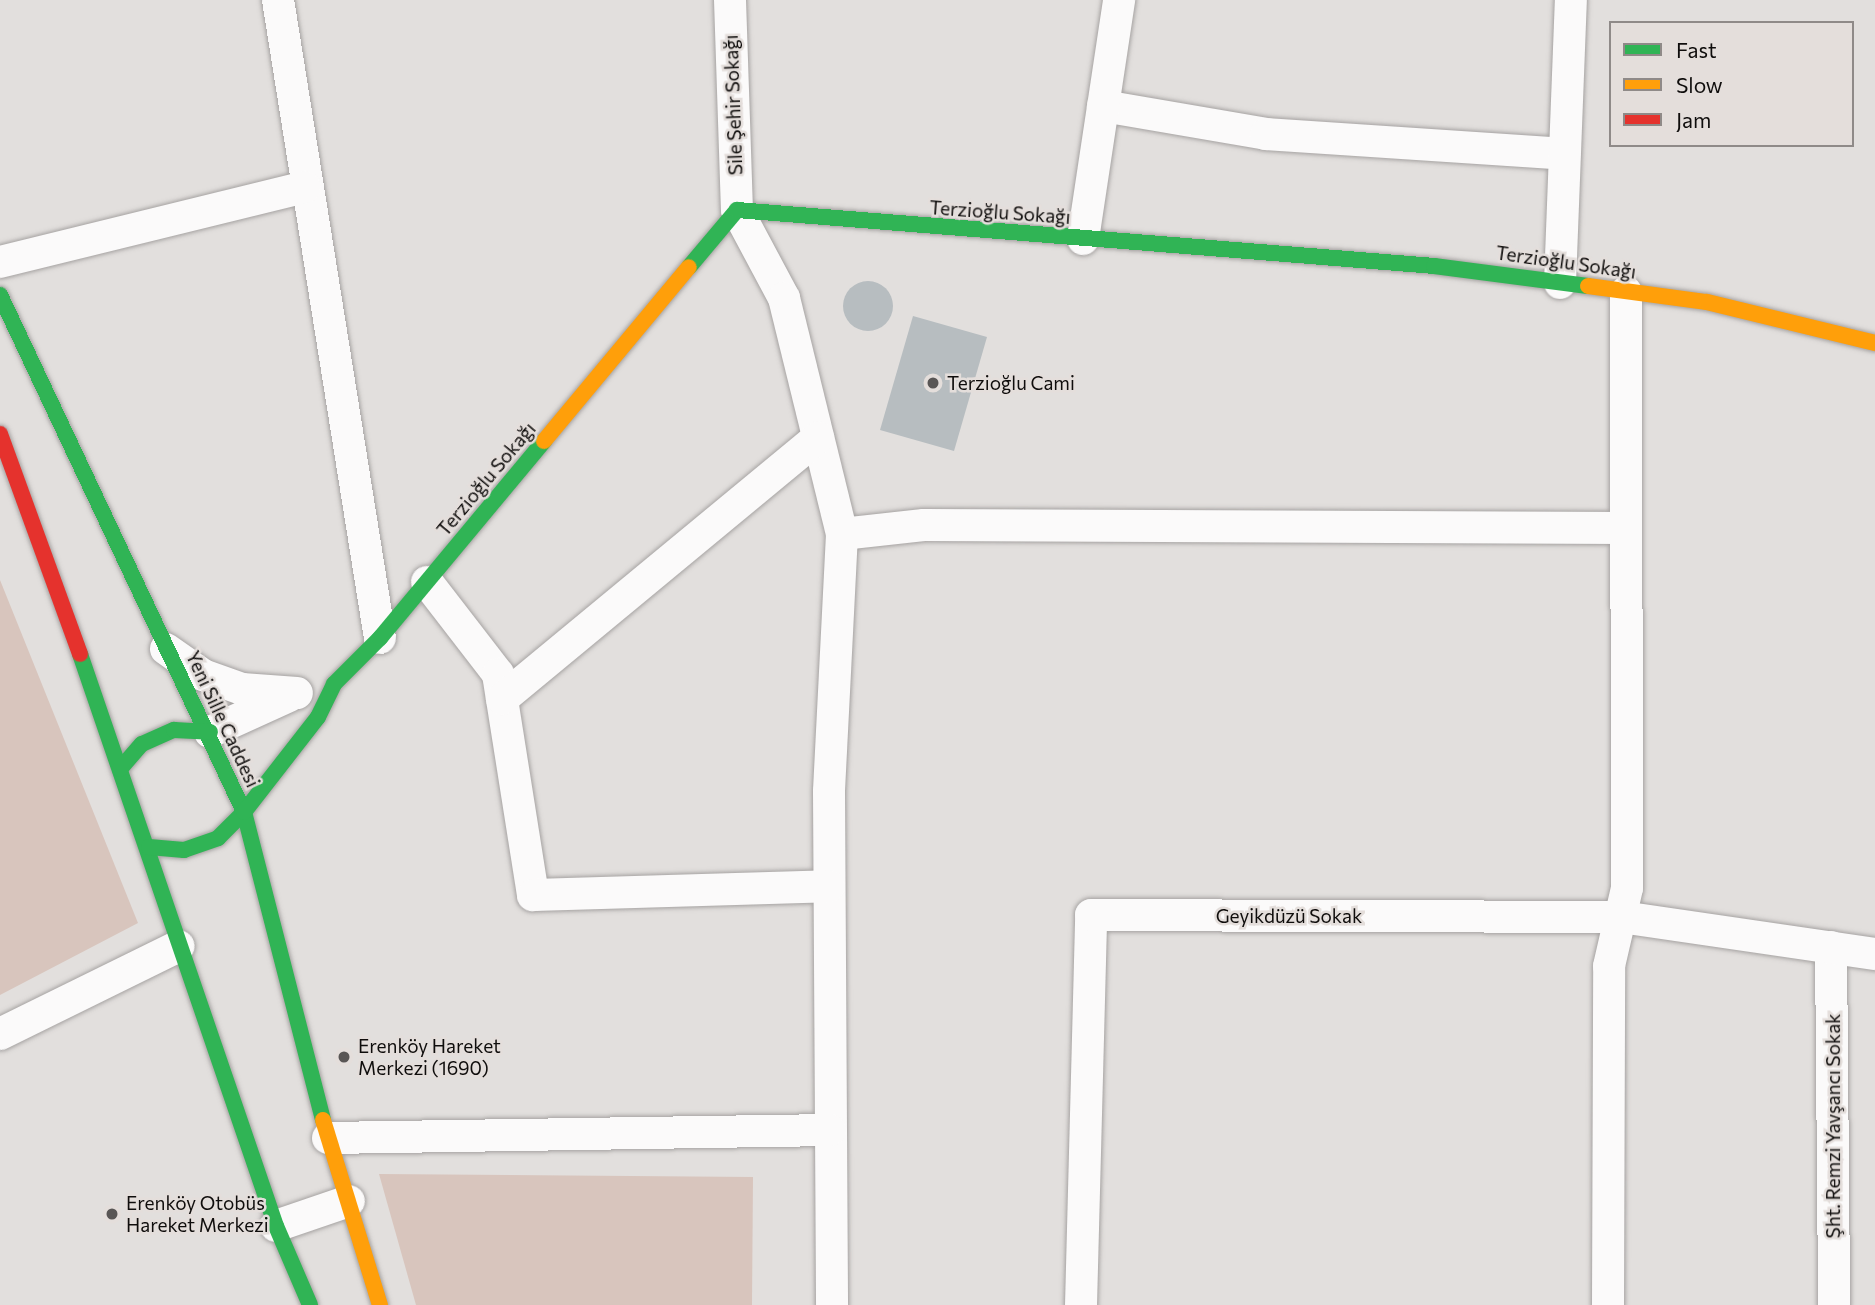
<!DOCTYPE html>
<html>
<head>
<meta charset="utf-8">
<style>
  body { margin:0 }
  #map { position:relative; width:1875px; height:1305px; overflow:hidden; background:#e2dfdd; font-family:Commissioner,sans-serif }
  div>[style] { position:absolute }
  .green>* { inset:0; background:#d8c5bd }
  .building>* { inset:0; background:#b7bdc0 }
  .round { border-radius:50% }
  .roads { filter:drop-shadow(0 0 2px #a6a3a2) drop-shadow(0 0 2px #a6a3a2) }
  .street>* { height:32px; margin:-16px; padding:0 16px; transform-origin:16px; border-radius:16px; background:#fbfafa }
  .fast>* { height:16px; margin:-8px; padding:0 8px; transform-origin:8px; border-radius:8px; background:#30b455 }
  .slow>* { height:16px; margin:-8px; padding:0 8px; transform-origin:8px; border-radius:8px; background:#ff9f0a }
  .jam>* { height:16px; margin:-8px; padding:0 8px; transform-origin:8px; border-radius:8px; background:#e5322d }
  .dots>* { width:19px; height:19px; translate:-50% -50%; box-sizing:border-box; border:4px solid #e4dedb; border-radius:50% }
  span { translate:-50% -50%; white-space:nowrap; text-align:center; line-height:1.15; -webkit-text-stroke:5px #e4dedb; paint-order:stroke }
  .street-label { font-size:19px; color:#0f0d0c }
  .poi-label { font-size:19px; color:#0f0d0c }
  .left { translate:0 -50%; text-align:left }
  .legend { position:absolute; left:1609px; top:21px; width:245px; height:126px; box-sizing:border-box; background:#e4dedb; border:2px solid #8f8a88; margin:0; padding:9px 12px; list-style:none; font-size:21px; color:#0f0d0c }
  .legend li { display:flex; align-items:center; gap:14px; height:35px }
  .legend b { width:35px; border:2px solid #8f8a88 }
</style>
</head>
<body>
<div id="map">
  <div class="green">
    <div style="clip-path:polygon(0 580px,138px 923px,0 995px)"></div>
    <div style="clip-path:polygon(379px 1174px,753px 1177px,752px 1305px,416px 1305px)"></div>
  </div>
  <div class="building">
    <div class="round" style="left:843px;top:281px;width:50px;height:50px"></div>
    <div style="clip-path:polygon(913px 316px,987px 337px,954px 451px,880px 430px)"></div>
  </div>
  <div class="roads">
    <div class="street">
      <div style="left:278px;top:0;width:646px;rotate:80.92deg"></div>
      <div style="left:730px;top:0;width:210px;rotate:88.1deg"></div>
      <div style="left:737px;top:210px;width:100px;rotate:61.9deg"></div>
      <div style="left:784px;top:298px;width:243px;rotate:76.2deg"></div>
      <div style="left:842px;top:534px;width:258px;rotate:92.9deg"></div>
      <div style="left:829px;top:792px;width:513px;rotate:89.66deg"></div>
      <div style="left:1103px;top:106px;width:165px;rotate:9.7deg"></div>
      <div style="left:1266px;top:134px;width:299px;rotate:3.8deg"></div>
      <div style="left:1083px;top:239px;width:242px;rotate:-81.4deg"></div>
      <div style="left:0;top:262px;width:314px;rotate:-13.8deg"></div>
      <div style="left:1560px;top:283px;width:283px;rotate:-87.8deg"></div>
      <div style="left:842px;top:534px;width:82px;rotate:-6.3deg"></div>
      <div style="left:924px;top:525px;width:702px;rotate:0.24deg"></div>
      <div style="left:427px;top:582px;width:116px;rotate:52.3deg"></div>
      <div style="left:498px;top:674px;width:224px;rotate:81deg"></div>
      <div style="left:533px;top:895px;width:296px;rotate:-1.7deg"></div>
      <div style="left:166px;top:649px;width:45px;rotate:35.1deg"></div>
      <div style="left:203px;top:675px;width:41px;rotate:19.7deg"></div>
      <div style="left:242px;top:689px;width:55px;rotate:4.2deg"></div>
      <div style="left:502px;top:699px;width:410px;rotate:-39.6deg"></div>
      <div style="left:210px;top:732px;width:87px;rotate:-24.5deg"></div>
      <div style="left:1831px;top:947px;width:358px;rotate:89.5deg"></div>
      <div style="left:0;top:1034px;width:199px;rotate:-26.2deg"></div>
      <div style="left:328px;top:1138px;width:502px;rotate:-0.91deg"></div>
      <div style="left:276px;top:1226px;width:77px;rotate:-18.9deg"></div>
      <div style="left:1081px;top:1305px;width:390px;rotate:-88.5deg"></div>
      <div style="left:1091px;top:915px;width:530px;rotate:0.22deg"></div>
      <div style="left:1621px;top:917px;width:257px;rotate:8.3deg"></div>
      <div style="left:1608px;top:1305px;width:339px;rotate:-89.8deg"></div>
      <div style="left:1609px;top:966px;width:80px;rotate:-77deg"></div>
      <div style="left:1627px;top:888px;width:596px;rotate:-90.1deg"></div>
    </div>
    <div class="fast">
      <div style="left:689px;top:267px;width:75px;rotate:-49.9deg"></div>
      <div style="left:737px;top:210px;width:699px;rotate:4.59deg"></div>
      <div style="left:1434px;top:266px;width:155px;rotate:7.4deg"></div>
      <div style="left:0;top:295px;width:572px;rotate:64.73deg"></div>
      <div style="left:244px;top:812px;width:318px;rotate:75.6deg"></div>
      <div style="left:80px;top:654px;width:605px;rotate:71.09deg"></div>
      <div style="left:276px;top:1226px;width:86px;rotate:66.7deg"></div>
      <div style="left:120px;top:769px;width:33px;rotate:-49deg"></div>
      <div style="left:142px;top:744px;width:35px;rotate:-24deg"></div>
      <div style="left:174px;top:730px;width:36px;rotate:3deg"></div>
      <div style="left:149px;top:847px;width:35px;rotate:5deg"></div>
      <div style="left:184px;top:850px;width:36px;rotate:-19deg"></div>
      <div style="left:218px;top:838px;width:37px;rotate:-45deg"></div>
      <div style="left:244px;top:812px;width:120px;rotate:-52.1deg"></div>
      <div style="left:318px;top:717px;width:37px;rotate:-64deg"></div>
      <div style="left:334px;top:684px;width:65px;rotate:-45deg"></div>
      <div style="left:380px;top:638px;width:256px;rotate:-50.2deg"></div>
    </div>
    <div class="slow">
      <div style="left:1588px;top:286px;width:120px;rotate:7.7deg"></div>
      <div style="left:1707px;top:302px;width:173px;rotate:13.7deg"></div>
      <div style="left:544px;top:441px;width:226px;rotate:-50.2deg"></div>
      <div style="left:323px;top:1120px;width:194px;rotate:72.9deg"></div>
    </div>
    <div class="jam">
      <div style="left:0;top:434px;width:234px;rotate:70deg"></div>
    </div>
  </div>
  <div class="dots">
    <div style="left:933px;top:383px;background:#595655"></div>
    <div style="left:344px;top:1057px;background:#595655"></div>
    <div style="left:112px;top:1214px;background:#595655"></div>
  </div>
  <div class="street-label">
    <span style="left:733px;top:105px;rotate:-92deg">Sile Şehir Sokağı</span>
    <span style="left:1000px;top:212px;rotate:4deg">Terzioğlu Sokağı</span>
    <span style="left:1566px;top:262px;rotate:8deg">Terzioğlu Sokağı</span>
    <span style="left:486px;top:479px;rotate:-50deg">Terzioğlu Sokağı</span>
    <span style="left:223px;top:719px;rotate:65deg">Yeni Sille Caddesi</span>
    <span style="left:1289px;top:916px">Geyikdüzü Sokak</span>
    <span style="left:1833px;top:1126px;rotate:-90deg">Şht. Remzi Yavşancı Sokak</span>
  </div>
  <div class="poi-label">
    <span class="left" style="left:947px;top:383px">Terzioğlu Cami</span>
    <span class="left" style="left:358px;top:1057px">Erenköy Hareket<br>Merkezi (1690)</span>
    <span class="left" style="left:126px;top:1214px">Erenköy Otobüs<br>Hareket Merkezi</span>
  </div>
  <ul class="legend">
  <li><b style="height:9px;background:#30b455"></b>Fast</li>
  <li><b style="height:9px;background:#ff9f0a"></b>Slow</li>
  <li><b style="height:9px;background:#e5322d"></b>Jam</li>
  </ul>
</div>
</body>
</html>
